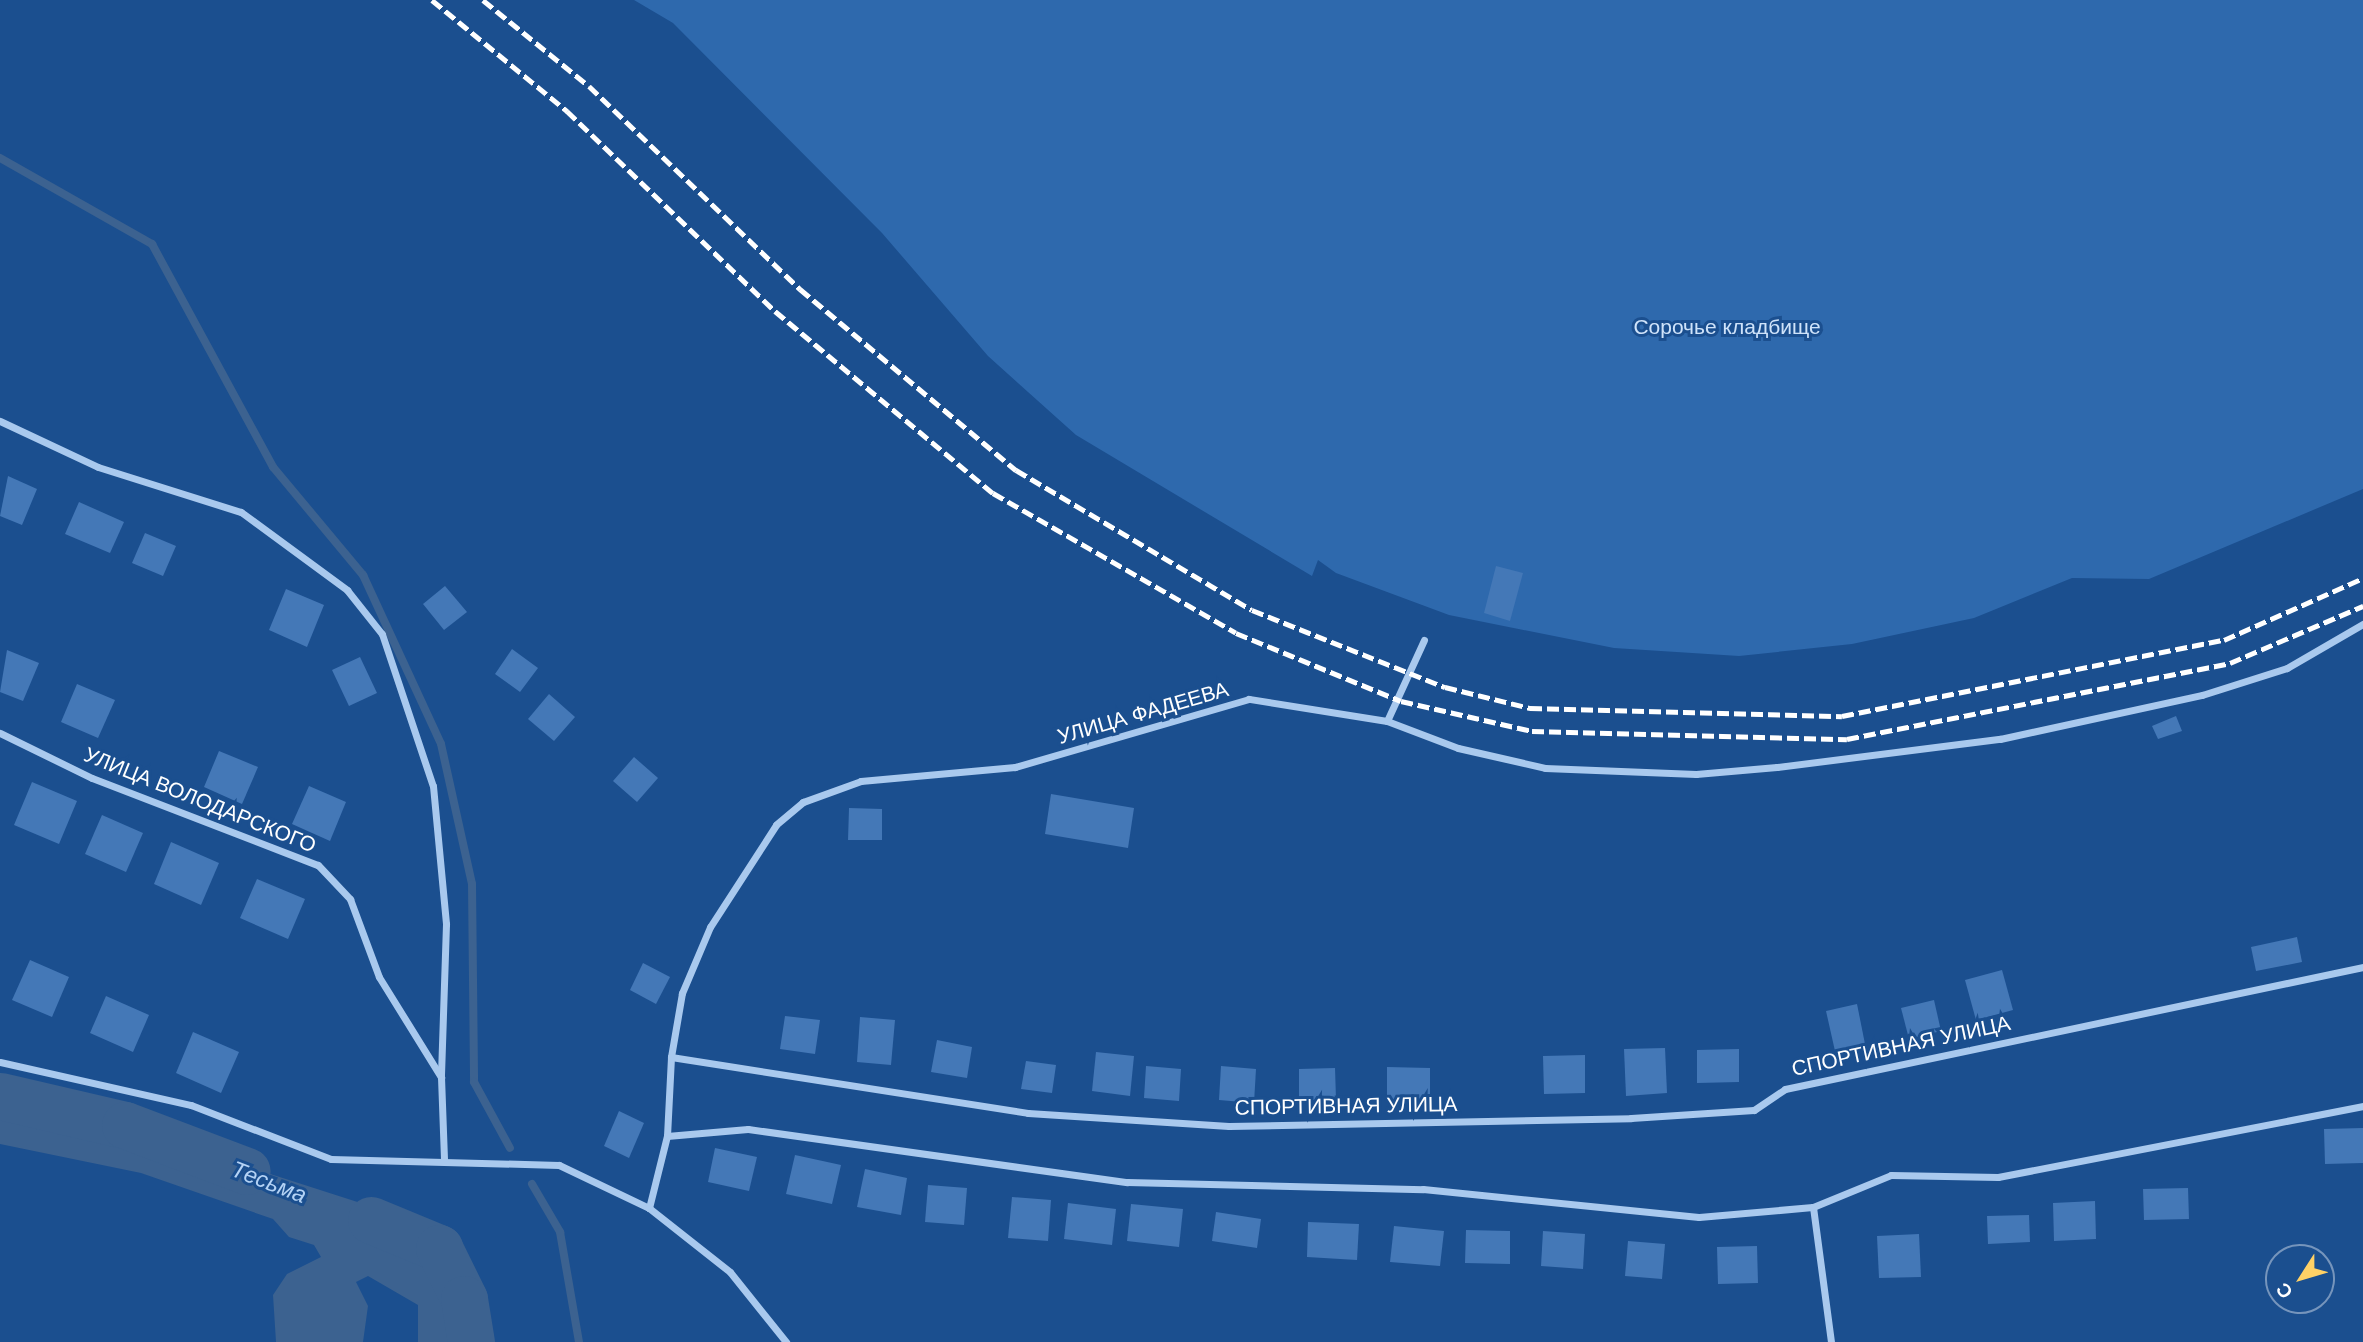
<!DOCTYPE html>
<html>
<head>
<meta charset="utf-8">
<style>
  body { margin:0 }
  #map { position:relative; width:2363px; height:1342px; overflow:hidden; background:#1b4f8f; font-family:Arial,sans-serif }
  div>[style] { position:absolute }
  .green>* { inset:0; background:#2e69ad }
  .water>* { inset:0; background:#3c6290 }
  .stream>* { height:8px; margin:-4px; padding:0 4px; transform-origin:4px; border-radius:4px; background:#3c6290 }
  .river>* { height:47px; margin:-23.5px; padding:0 23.5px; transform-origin:23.5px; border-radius:23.5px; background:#3c6290 }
  .building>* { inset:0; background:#4478b7 }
  .street>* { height:7px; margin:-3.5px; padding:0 3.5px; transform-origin:3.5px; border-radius:3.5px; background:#a9c9ee }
  .rail>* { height:5px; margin-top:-2.5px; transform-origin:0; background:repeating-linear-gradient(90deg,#fff 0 12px,transparent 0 17px) }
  span { translate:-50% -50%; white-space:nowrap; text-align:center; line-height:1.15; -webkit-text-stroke:6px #1b4f8f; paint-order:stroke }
  .park-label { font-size:21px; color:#cfe3fa }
  .street-label { font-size:21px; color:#fff }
  .water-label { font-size:23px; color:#b5d3f5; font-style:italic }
  .north { position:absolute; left:2265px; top:1244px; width:70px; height:70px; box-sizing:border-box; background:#1b4f8f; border:2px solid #7695bc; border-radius:50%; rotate:233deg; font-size:19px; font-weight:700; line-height:28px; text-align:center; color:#fff }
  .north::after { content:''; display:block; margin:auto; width:24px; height:32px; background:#ffd166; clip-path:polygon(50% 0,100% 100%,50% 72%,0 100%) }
</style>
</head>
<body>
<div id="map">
  <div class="green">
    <div style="clip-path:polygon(634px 0,2363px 0,2363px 489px,2149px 579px,2072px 578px,1974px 618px,1852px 644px,1739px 656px,1614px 648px,1449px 615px,1336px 573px,1318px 560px,1312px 576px,1076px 435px,988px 356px,882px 233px,673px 23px)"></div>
  </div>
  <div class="water">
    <div style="clip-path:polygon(0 1101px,202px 1152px,398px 1215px,428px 1238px,454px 1288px,454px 1342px,418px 1342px,418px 1305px,368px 1276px,356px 1282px,368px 1306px,363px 1342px,276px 1342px,273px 1295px,287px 1274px,321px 1257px,314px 1245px,289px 1237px,273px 1219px,141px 1173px,0 1144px)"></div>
  </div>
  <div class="stream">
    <div style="left:0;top:158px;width:175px;rotate:29.5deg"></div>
    <div style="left:152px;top:244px;width:254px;rotate:61.5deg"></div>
    <div style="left:273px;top:467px;width:141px;rotate:50.2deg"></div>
    <div style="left:363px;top:575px;width:186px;rotate:65.2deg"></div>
    <div style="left:441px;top:744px;width:143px;rotate:77.5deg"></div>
    <div style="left:472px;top:884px;width:198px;rotate:89.4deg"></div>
    <div style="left:474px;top:1082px;width:75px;rotate:61.4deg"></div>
    <div style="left:532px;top:1184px;width:56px;rotate:59.7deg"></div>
    <div style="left:560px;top:1232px;width:112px;rotate:80.2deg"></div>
  </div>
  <div class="river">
    <div style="left:0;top:1096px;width:128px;rotate:13.1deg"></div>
    <div style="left:125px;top:1125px;width:130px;rotate:20.7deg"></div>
    <div style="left:371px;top:1220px;width:74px;rotate:22.4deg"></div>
    <div style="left:439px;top:1248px;width:57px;rotate:63.9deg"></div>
    <div style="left:464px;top:1299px;width:44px;rotate:80.8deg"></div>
  </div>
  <div class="building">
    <div style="clip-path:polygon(8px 476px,37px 489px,22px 525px,0 516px)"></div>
    <div style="clip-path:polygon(79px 502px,124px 522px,110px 553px,65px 534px)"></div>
    <div style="clip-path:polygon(145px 533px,176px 546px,163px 576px,132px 563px)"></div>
    <div style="clip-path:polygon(1496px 566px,1523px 573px,1510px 621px,1484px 613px)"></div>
    <div style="clip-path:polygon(445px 586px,467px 612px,444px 630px,423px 604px)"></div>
    <div style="clip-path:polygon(286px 589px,324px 605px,307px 647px,269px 630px)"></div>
    <div style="clip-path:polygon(512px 649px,538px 668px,520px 692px,495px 674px)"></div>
    <div style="clip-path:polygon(7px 650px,39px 663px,23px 701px,0 692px)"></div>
    <div style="clip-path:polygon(360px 657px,377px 693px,349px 706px,332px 670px)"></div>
    <div style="clip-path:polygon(77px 684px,115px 700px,98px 738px,61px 722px)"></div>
    <div style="clip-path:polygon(549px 694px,575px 717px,554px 741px,528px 719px)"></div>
    <div style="clip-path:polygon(2176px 716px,2182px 731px,2158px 739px,2152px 726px)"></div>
    <div style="clip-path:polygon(219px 751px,258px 767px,242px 804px,204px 787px)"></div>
    <div style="clip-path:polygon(634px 757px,658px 778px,637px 802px,613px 781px)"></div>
    <div style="clip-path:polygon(32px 782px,77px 801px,59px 844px,14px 825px)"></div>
    <div style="clip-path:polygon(309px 786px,346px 802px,330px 841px,292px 824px)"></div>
    <div style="clip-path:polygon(1051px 794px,1134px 808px,1128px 848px,1045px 834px)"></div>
    <div style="clip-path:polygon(849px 808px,882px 809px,882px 840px,848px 840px)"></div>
    <div style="clip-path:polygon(102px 815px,143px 833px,126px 872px,85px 854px)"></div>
    <div style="clip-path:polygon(171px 842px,219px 863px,201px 905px,154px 884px)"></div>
    <div style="clip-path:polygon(257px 879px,305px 899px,288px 939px,240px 918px)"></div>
    <div style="clip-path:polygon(2297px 937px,2302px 962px,2256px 971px,2251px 947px)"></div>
    <div style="clip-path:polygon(30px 960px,69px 977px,52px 1017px,12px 1000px)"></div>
    <div style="clip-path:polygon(643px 963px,670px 977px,656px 1004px,630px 990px)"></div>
    <div style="clip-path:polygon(2002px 970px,2013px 1010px,1976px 1020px,1965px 980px)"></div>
    <div style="clip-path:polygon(106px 996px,149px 1015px,133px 1052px,90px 1033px)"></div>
    <div style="clip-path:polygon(1934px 1000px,1941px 1031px,1909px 1039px,1901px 1008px)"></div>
    <div style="clip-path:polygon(1857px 1004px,1865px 1044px,1835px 1051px,1826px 1011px)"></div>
    <div style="clip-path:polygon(785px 1016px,820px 1020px,815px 1054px,780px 1049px)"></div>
    <div style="clip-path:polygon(860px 1017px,895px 1020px,891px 1065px,857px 1062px)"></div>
    <div style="clip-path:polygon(193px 1032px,239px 1052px,221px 1093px,176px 1073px)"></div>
    <div style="clip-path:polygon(937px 1040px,972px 1047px,967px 1078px,931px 1072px)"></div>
    <div style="clip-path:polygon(1665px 1048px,1667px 1093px,1626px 1096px,1624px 1049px)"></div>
    <div style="clip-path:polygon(1739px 1049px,1739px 1082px,1697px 1083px,1697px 1050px)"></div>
    <div style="clip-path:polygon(1096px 1052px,1134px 1056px,1130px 1096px,1092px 1091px)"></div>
    <div style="clip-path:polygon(1585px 1055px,1585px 1093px,1544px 1094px,1543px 1056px)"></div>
    <div style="clip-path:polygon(1026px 1061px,1056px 1065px,1052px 1093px,1021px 1089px)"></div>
    <div style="clip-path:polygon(1146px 1066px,1181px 1069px,1179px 1101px,1144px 1098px)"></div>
    <div style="clip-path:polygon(1221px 1066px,1256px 1069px,1254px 1103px,1219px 1100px)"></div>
    <div style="clip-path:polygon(1387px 1067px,1430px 1068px,1430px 1104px,1387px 1104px)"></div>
    <div style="clip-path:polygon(1335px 1068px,1336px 1100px,1299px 1100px,1299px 1069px)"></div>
    <div style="clip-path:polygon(619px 1111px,644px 1123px,629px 1158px,604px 1146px)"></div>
    <div style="clip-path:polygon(2363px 1128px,2363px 1163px,2325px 1164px,2324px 1129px)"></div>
    <div style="clip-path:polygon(715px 1148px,757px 1157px,749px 1191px,708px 1182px)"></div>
    <div style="clip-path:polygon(795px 1155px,841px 1165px,832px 1204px,786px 1194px)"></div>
    <div style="clip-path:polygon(865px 1169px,907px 1178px,901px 1215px,857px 1207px)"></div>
    <div style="clip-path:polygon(928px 1185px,967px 1188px,964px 1225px,925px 1222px)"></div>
    <div style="clip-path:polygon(2188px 1188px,2189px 1219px,2144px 1220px,2143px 1189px)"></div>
    <div style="clip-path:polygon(1012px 1197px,1051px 1200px,1048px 1241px,1008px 1238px)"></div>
    <div style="clip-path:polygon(2095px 1201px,2096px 1239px,2054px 1241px,2053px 1203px)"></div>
    <div style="clip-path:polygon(1068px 1203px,1116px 1209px,1112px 1245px,1064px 1239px)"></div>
    <div style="clip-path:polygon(1131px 1204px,1183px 1209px,1179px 1247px,1127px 1241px)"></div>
    <div style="clip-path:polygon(1216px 1212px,1261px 1219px,1257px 1248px,1212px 1241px)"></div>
    <div style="clip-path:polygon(2029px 1215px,2030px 1242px,1988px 1244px,1987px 1216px)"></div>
    <div style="clip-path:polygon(1308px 1222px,1359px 1224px,1357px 1260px,1307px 1257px)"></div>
    <div style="clip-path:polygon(1394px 1226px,1444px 1231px,1440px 1266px,1390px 1262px)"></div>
    <div style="clip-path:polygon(1466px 1230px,1510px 1231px,1510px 1264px,1465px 1263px)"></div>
    <div style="clip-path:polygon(1543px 1231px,1585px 1234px,1583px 1269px,1541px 1266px)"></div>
    <div style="clip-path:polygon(1919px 1234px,1921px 1277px,1879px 1278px,1877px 1236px)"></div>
    <div style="clip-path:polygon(1628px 1241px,1665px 1244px,1662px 1279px,1625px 1276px)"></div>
    <div style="clip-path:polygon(1757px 1246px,1758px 1283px,1718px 1284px,1717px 1247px)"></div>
  </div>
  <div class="street">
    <div style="left:0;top:421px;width:108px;rotate:25.1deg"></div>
    <div style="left:98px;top:467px;width:150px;rotate:17.5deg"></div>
    <div style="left:241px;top:512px;width:132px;rotate:36.3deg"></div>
    <div style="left:347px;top:590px;width:56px;rotate:51.5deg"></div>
    <div style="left:382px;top:634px;width:160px;rotate:71.5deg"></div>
    <div style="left:433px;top:786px;width:139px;rotate:84.6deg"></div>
    <div style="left:446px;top:924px;width:153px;rotate:91.9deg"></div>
    <div style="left:1424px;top:640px;width:89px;rotate:114.6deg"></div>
    <div style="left:1387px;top:721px;width:140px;rotate:-170.9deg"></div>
    <div style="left:1249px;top:699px;width:244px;rotate:163.8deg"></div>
    <div style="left:1015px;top:767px;width:155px;rotate:174.8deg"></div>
    <div style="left:861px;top:781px;width:62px;rotate:160.1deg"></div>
    <div style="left:803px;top:802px;width:35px;rotate:140deg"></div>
    <div style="left:776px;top:825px;width:121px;rotate:122.9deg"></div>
    <div style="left:710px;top:927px;width:72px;rotate:113deg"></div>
    <div style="left:682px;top:993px;width:65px;rotate:99.8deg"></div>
    <div style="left:671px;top:1057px;width:361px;rotate:8.9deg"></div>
    <div style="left:1028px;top:1113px;width:201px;rotate:3.7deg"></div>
    <div style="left:1229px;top:1126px;width:402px;rotate:-1.1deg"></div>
    <div style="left:1631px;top:1118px;width:123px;rotate:-3.7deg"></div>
    <div style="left:1754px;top:1110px;width:37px;rotate:-34deg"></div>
    <div style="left:1785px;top:1089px;width:591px;rotate:-11.92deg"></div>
    <div style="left:1387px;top:721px;width:76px;rotate:20.8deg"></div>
    <div style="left:1458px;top:748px;width:89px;rotate:12.9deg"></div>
    <div style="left:1545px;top:768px;width:151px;rotate:2.3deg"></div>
    <div style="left:1696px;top:774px;width:81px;rotate:-4.9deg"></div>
    <div style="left:1777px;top:767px;width:225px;rotate:-7.2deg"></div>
    <div style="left:2000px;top:739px;width:207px;rotate:-12.3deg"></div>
    <div style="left:2202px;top:695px;width:89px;rotate:-17.6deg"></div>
    <div style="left:2287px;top:668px;width:88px;rotate:-30.1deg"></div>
    <div style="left:0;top:733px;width:102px;rotate:26.1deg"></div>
    <div style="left:92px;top:778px;width:242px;rotate:21.1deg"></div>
    <div style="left:318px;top:865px;width:47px;rotate:46.7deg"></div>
    <div style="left:350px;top:899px;width:83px;rotate:69.6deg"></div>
    <div style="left:379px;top:977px;width:118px;rotate:58.2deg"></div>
    <div style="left:441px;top:1077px;width:82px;rotate:87.9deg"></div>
    <div style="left:0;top:1062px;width:196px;rotate:12.7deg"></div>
    <div style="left:191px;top:1105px;width:150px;rotate:21.1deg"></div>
    <div style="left:331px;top:1159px;width:228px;rotate:1.5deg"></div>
    <div style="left:559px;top:1165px;width:100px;rotate:25.5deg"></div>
    <div style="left:649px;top:1208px;width:103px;rotate:38.3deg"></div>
    <div style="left:730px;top:1272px;width:90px;rotate:51.3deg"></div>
    <div style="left:667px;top:1136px;width:81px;rotate:-4.9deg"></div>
    <div style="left:748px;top:1129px;width:383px;rotate:8deg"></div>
    <div style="left:1127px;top:1182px;width:296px;rotate:1.4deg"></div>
    <div style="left:1423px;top:1189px;width:277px;rotate:5.8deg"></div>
    <div style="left:1699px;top:1217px;width:114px;rotate:-5deg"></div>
    <div style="left:1813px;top:1207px;width:84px;rotate:-22.3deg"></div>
    <div style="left:1891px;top:1175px;width:107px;rotate:1.1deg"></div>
    <div style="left:1998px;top:1177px;width:372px;rotate:-11deg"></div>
    <div style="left:1813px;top:1207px;width:136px;rotate:82.4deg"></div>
    <div style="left:649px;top:1208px;width:74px;rotate:-76deg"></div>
    <div style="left:667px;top:1136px;width:79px;rotate:-87.1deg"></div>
  </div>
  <div class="rail">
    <div style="left:432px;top:0;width:175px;rotate:39.4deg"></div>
    <div style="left:567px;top:111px;width:289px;rotate:43.9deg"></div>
    <div style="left:775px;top:311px;width:284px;rotate:39.9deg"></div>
    <div style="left:993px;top:493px;width:280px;rotate:29.9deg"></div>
    <div style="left:1236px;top:633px;width:178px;rotate:22.4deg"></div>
    <div style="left:1401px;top:701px;width:134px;rotate:12.9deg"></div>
    <div style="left:1532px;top:731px;width:315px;rotate:1.5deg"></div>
    <div style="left:1847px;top:739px;width:390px;rotate:-11.2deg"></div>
    <div style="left:2230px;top:663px;width:145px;rotate:-23.2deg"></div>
    <div style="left:483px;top:0;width:136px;rotate:39.1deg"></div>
    <div style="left:589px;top:86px;width:293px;rotate:43.9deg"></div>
    <div style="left:800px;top:289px;width:282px;rotate:40deg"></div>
    <div style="left:1016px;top:470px;width:274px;rotate:30.7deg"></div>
    <div style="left:1252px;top:610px;width:208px;rotate:21.8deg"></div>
    <div style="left:1445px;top:687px;width:88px;rotate:13.9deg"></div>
    <div style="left:1530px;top:708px;width:312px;rotate:1.5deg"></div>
    <div style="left:1842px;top:716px;width:389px;rotate:-11.3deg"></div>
    <div style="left:2224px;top:640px;width:152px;rotate:-24deg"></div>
  </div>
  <div class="park-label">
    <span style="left:1727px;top:327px">Сорочье кладбище</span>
  </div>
  <div class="street-label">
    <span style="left:1143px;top:713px;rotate:-16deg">УЛИЦА ФАДЕЕВА</span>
    <span style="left:200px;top:800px;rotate:22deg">УЛИЦА ВОЛОДАРСКОГО</span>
    <span style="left:1901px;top:1046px;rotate:-12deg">СПОРТИВНАЯ УЛИЦА</span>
    <span style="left:1346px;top:1106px;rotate:-1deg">СПОРТИВНАЯ УЛИЦА</span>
  </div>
  <div class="water-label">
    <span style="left:269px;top:1182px;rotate:21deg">Тесьма</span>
  </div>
  <div class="north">С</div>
</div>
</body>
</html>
